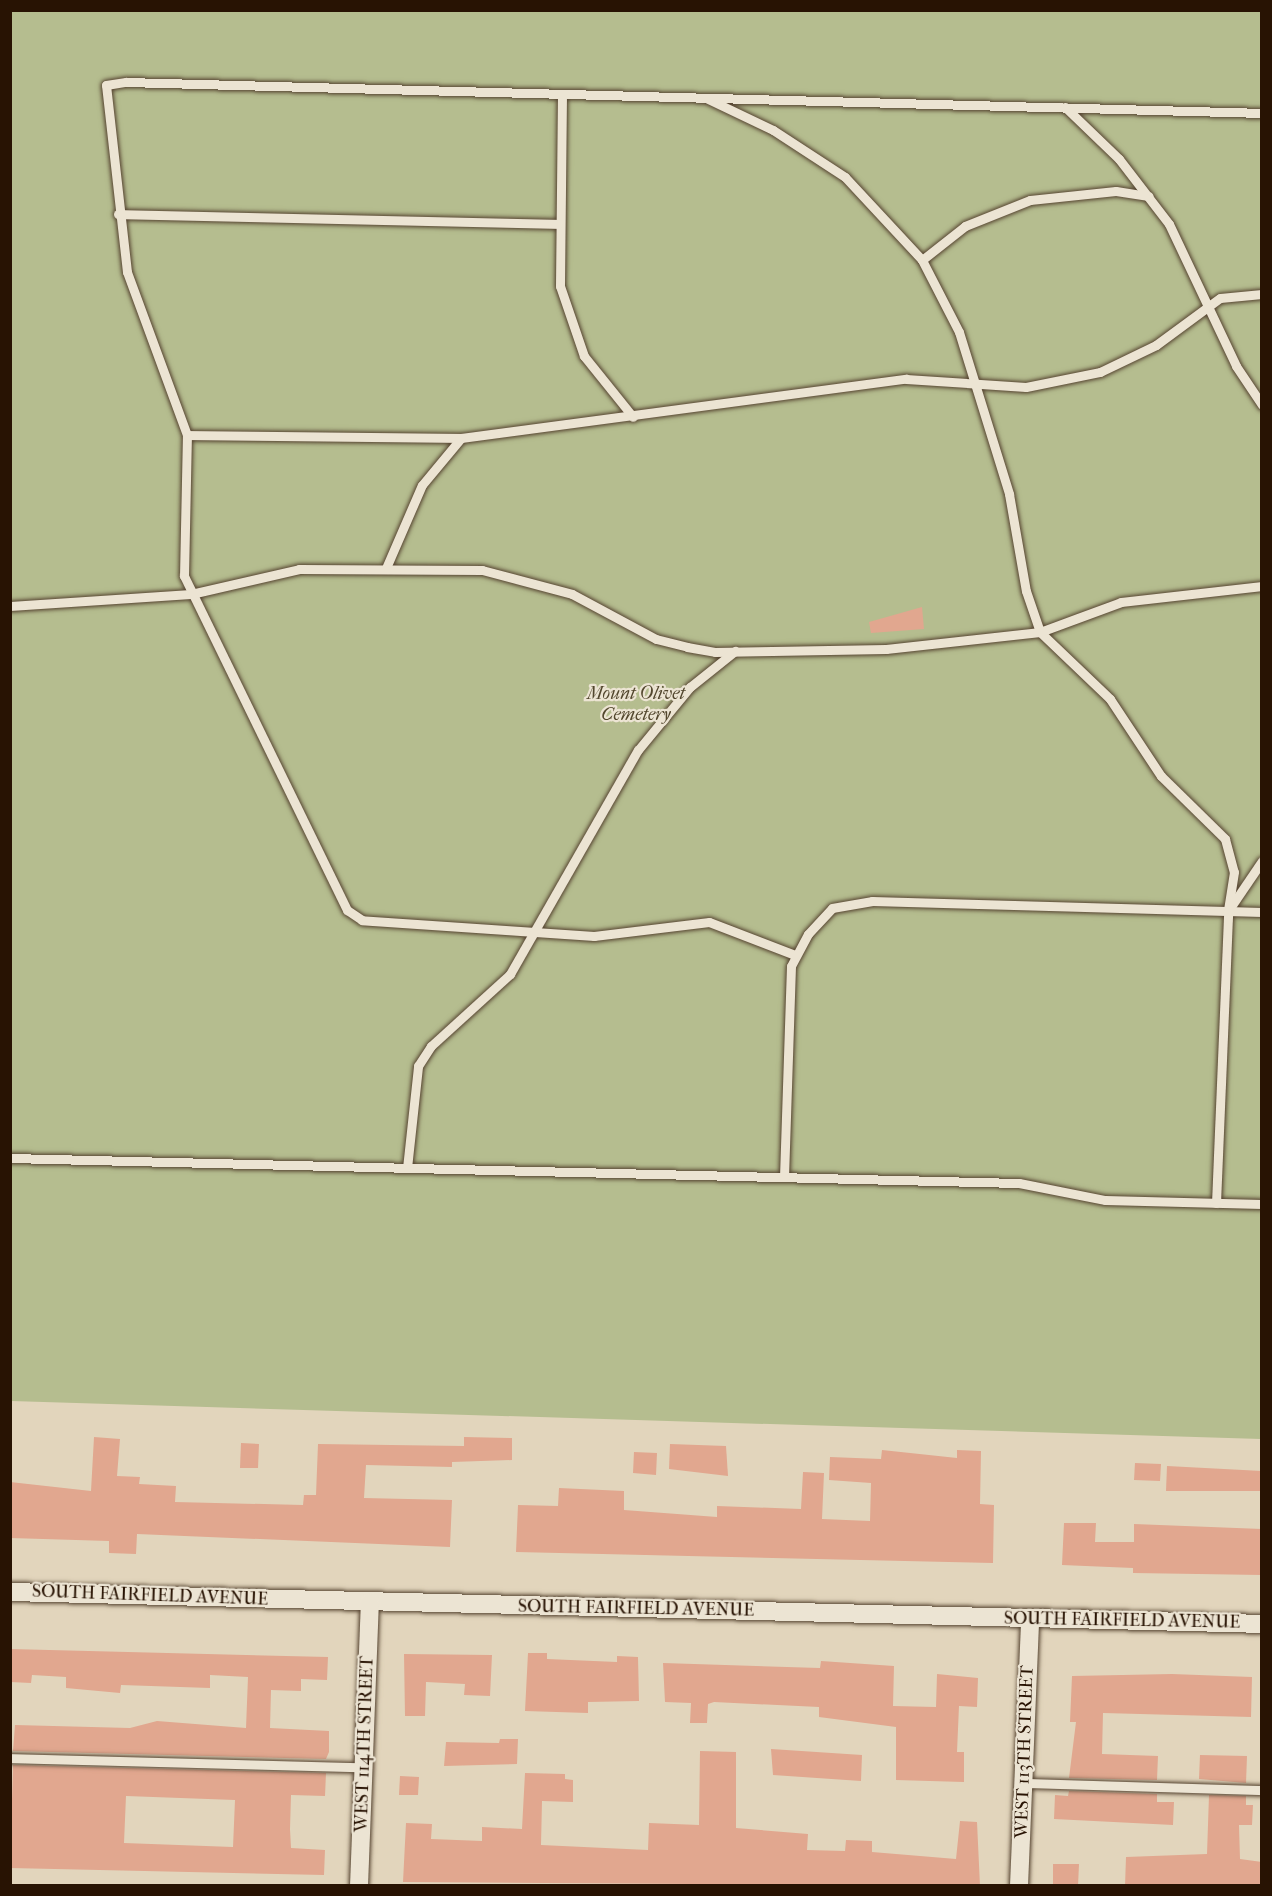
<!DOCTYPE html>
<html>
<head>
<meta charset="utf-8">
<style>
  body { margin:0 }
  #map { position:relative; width:1272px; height:1896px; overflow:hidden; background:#e2d5bc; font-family:"IM FELL French Canon",serif }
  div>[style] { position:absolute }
  .green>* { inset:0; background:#b5bd8f }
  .building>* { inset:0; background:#e1a78f }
  .roads { filter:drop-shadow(0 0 2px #564431) drop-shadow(0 0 2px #564431) }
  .lane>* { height:9px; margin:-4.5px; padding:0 4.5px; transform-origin:4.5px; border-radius:4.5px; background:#ece4d3 }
  .street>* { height:18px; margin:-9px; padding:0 9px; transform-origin:9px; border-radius:9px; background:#ece4d3 }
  span { translate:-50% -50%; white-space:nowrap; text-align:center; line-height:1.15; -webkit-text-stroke:4.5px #ece4d3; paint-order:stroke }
  .park-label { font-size:18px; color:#52462d; font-style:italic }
  .street-label { font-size:18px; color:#281303 }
  .frame { position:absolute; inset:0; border:12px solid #281303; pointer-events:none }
</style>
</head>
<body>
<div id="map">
  <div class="green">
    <div style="clip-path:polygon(11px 11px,1261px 11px,1261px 1439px,11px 1401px)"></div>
  </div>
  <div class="building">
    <div style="clip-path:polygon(922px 607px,924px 629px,871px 633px,869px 622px)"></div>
    <div style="clip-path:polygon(94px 1437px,120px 1439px,117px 1476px,140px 1477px,139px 1484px,176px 1486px,175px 1502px,303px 1505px,304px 1495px,316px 1495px,318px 1444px,464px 1446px,464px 1437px,512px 1438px,512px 1460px,452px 1462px,452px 1467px,366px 1465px,364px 1498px,452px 1500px,450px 1547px,137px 1534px,136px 1554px,109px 1553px,109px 1541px,10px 1538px,10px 1482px,91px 1491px)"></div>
    <div style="clip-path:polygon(241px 1443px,259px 1444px,258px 1468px,240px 1468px)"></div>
    <div style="clip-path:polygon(670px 1444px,726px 1446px,728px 1476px,669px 1469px)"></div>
    <div style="clip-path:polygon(882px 1450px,957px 1458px,957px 1450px,981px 1451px,980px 1504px,994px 1505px,993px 1563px,516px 1552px,518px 1505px,558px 1506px,559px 1488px,624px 1491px,624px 1510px,717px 1517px,717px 1506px,801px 1509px,803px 1472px,824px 1473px,822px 1519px,870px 1521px,871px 1483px,829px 1480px,830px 1457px,881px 1459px)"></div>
    <div style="clip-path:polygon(634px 1452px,657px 1453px,656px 1475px,633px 1473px)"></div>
    <div style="clip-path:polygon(1135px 1463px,1161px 1464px,1160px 1481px,1134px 1480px)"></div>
    <div style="clip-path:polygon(1167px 1466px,1262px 1471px,1262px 1491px,1166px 1491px)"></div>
    <div style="clip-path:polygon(1064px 1523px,1096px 1523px,1095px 1542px,1134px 1542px,1134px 1524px,1262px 1529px,1262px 1575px,1133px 1573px,1133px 1568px,1062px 1565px)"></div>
    <div style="clip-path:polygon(10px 1649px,328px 1657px,327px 1680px,301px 1679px,301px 1691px,271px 1690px,270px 1728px,329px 1731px,329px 1752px,326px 1759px,13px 1751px,15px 1725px,130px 1728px,157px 1721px,246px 1728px,248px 1677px,210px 1675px,210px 1688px,121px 1685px,120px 1693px,66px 1688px,66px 1677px,32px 1675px,31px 1683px,10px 1682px)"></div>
    <div style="clip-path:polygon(528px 1653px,547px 1653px,547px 1659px,617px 1662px,617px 1656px,638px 1657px,639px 1701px,588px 1702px,588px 1713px,525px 1711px)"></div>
    <div style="clip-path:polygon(404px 1654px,492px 1655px,490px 1696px,464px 1695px,465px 1684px,426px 1682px,425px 1716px,405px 1716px)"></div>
    <div style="clip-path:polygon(821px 1661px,894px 1666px,893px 1706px,936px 1707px,937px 1674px,978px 1678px,977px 1707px,959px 1706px,957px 1752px,964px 1752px,964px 1782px,896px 1780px,896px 1727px,819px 1717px,819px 1707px,714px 1702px,708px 1704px,707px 1723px,690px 1723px,691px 1703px,665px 1702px,663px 1663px,820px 1668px)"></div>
    <div style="clip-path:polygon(1172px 1674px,1252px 1677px,1251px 1717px,1103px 1713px,1102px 1754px,1158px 1756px,1157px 1780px,1069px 1778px,1076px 1722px,1070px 1722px,1072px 1676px)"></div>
    <div style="clip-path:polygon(500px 1739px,518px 1739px,517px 1764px,444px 1766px,446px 1742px,499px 1743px)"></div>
    <div style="clip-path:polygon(771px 1749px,862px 1755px,861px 1781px,773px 1775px)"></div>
    <div style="clip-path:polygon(700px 1751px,736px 1752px,736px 1828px,808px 1834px,807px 1850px,845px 1851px,846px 1840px,872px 1841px,872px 1852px,956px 1859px,960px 1821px,977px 1822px,980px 1886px,403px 1882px,406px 1823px,432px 1824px,431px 1839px,482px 1841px,482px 1827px,522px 1829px,525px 1773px,565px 1774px,565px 1779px,573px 1780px,573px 1802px,542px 1801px,541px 1845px,648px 1850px,649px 1823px,699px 1825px)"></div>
    <div style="clip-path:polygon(1200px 1755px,1247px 1756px,1246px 1783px,1199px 1779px)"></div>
    <div style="clip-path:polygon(evenodd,13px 1765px,326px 1773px,325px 1796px,291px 1795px,290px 1829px,291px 1848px,325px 1850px,324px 1875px,10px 1868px,13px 1765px,126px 1796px,235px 1800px,233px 1847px,124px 1843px,126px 1796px)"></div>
    <div style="clip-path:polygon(400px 1776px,419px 1777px,418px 1795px,399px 1795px)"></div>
    <div style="clip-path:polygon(1069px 1791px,1157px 1794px,1157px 1802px,1174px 1802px,1173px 1825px,1054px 1819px,1055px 1795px,1068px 1796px)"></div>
    <div style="clip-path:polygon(1209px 1795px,1246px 1796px,1246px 1805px,1253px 1805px,1252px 1825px,1239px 1825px,1240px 1859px,1262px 1862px,1262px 1886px,1125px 1886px,1126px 1857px,1207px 1854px)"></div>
    <div style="clip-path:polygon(1053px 1864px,1079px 1864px,1078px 1886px,1053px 1886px)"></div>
  </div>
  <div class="roads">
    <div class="lane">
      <div style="left:562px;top:94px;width:192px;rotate:90.6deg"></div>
      <div style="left:560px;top:286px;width:74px;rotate:71.1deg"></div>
      <div style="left:584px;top:356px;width:78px;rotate:51.2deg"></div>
      <div style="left:708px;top:99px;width:72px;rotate:25.5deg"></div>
      <div style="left:773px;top:130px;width:86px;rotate:33.1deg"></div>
      <div style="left:845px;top:177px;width:113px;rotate:47.1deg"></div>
      <div style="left:922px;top:260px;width:81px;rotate:62.8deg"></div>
      <div style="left:959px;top:332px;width:170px;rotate:72.8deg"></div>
      <div style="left:1009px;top:494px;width:98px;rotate:80.1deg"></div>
      <div style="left:1026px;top:591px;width:43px;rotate:71.1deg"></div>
      <div style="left:1040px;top:632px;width:97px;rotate:43.7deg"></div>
      <div style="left:1110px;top:699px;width:92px;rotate:56.5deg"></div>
      <div style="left:1161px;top:776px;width:90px;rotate:44.5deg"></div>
      <div style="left:1225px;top:839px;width:34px;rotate:75deg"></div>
      <div style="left:1234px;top:872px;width:39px;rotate:99deg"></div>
      <div style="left:1065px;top:107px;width:75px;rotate:43.9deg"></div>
      <div style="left:1119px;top:159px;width:82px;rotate:52.4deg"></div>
      <div style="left:1169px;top:224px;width:157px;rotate:64.7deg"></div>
      <div style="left:1236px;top:366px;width:47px;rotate:56.3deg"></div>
      <div style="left:118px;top:214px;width:440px;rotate:1.3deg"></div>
      <div style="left:922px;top:260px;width:55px;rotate:-38.3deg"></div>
      <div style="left:965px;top:226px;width:70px;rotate:-21.8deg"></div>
      <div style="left:1030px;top:200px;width:86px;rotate:-6deg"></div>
      <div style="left:1116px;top:191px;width:33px;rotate:9deg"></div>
      <div style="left:187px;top:435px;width:274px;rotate:0.6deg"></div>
      <div style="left:461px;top:438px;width:449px;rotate:-7.6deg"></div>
      <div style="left:906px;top:379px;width:120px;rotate:3.8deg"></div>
      <div style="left:1026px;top:387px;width:76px;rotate:-11.5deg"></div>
      <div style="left:1100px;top:372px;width:62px;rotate:-25.7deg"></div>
      <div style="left:1156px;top:345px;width:79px;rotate:-36.3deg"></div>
      <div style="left:1220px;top:298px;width:42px;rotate:-5.4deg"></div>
      <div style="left:386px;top:568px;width:90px;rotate:-66.6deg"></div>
      <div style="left:422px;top:485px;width:61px;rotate:-50.3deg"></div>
      <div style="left:10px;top:606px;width:181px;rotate:-3.8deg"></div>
      <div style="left:191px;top:594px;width:111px;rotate:-13deg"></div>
      <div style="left:299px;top:569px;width:183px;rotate:0.3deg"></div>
      <div style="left:482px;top:570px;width:93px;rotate:14.9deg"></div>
      <div style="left:572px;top:594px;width:95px;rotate:28.2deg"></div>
      <div style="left:656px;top:639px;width:32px;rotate:14deg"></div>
      <div style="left:687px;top:647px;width:28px;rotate:10deg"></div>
      <div style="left:715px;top:652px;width:171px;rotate:-1deg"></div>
      <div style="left:886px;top:649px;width:155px;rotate:-6.3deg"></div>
      <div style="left:1040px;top:632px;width:86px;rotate:-20.3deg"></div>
      <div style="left:1121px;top:602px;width:142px;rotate:-6.5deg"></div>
      <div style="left:795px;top:955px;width:92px;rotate:-159deg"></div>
      <div style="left:709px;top:922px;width:116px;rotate:173.1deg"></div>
      <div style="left:594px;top:936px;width:233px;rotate:-176.1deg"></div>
      <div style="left:362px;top:920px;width:18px;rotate:-146deg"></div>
      <div style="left:347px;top:910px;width:372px;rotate:-116deg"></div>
      <div style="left:184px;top:576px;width:141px;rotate:-88.8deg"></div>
      <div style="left:187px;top:435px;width:174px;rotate:-110.2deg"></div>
      <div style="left:127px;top:272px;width:188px;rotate:-96.4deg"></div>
      <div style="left:106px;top:85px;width:20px;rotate:-9deg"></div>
      <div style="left:126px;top:82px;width:1136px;rotate:1.56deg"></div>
      <div style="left:10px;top:1158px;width:1009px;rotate:1.42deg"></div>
      <div style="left:1019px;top:1183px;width:88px;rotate:11.2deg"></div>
      <div style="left:1105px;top:1200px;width:157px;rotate:1.5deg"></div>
      <div style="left:407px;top:1168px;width:103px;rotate:-83.8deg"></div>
      <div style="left:418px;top:1066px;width:24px;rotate:-57deg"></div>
      <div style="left:431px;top:1046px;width:107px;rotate:-42.3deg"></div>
      <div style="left:510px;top:974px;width:258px;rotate:-60.3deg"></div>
      <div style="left:638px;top:750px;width:82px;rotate:-50.5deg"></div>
      <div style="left:690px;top:687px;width:58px;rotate:-38.7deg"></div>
      <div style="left:784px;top:1177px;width:211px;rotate:-88.1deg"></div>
      <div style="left:791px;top:966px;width:36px;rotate:-62deg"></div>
      <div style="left:808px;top:934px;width:35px;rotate:-47deg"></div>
      <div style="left:832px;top:908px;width:41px;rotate:-9.9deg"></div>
      <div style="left:872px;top:901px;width:390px;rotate:1.6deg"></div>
      <div style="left:1216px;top:1203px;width:292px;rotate:-87.6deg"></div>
      <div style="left:1228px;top:911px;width:60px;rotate:-55.8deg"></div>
      <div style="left:10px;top:1758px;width:354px;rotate:1.5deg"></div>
      <div style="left:1023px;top:1783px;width:239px;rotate:1.7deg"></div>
    </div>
    <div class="street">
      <div style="left:10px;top:1592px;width:1252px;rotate:1.46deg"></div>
      <div style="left:359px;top:1886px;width:284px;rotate:-87.8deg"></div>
      <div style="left:1019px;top:1886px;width:267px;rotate:-87.6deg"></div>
    </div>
  </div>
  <div class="park-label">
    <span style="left:636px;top:705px">Mount Olivet<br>Cemetery</span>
  </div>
  <div class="street-label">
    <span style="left:150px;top:1596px;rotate:2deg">SOUTH FAIRFIELD AVENUE</span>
    <span style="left:636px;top:1609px;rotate:1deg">SOUTH FAIRFIELD AVENUE</span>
    <span style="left:1122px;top:1621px;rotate:1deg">SOUTH FAIRFIELD AVENUE</span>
    <span style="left:365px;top:1744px;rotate:-88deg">WEST 114TH STREET</span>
    <span style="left:1025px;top:1752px;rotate:-88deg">WEST 113TH STREET</span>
  </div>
  <div class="frame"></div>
</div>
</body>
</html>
